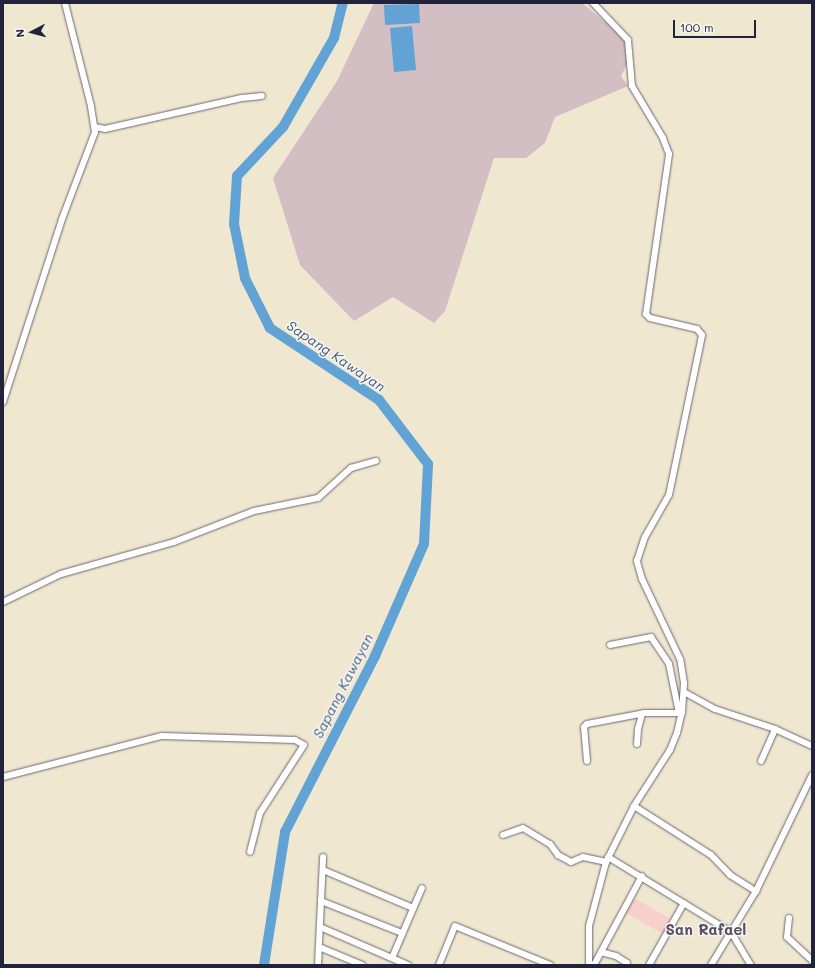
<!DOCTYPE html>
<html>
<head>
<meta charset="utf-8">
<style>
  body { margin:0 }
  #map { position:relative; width:815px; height:968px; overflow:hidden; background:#f0e7d1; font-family:Mali,sans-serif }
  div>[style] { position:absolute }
  .built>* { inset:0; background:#f7d0cc }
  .industrial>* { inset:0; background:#d2bec3 }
  .water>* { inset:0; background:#61a3d5 }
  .river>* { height:10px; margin:-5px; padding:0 5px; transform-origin:5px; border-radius:5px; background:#61a3d5 }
  .roads { filter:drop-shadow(0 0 1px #6a6770) drop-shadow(0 0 1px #6a6770) }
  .minor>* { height:6px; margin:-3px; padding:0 3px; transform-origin:3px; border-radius:3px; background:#fff }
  span { translate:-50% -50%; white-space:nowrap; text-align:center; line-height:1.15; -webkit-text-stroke:3px #f6f6f2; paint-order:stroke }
  .water-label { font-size:14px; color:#3b5679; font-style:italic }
  .quarter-label { font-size:15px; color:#5e4d64; font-weight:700 }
  .frame { position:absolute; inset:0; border:4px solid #22223b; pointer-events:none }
  .north { position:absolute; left:12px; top:12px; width:40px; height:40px; -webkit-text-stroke:3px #f6f6f2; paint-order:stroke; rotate:264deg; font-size:11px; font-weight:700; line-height:16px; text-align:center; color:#22223b }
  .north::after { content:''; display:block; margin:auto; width:14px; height:18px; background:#22223b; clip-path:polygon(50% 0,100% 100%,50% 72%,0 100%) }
  .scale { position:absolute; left:673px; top:20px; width:83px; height:18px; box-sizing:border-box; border:2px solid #22223b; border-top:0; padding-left:5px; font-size:12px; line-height:14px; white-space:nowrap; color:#22223b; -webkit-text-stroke:3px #f6f6f2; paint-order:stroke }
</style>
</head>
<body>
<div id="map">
  <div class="built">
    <div style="clip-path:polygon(632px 897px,671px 919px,663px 934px,624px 912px)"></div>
  </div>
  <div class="industrial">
    <div style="clip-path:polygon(374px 3px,582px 3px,626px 39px,627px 64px,621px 76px,628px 86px,555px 117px,545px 143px,526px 158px,494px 158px,445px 311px,434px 323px,393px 297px,354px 321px,300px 265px,273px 178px,337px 81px)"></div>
  </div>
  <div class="water">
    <div style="clip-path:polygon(419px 4px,420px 23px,385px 25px,384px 5px)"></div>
    <div style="clip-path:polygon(412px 26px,416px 70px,394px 72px,390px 28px)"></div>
  </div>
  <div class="river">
    <div style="left:264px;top:965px;width:135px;rotate:-81deg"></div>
    <div style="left:285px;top:832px;width:198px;rotate:-62.9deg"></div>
    <div style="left:375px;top:656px;width:122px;rotate:-66.4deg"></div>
    <div style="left:424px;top:544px;width:80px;rotate:-87.1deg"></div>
    <div style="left:428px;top:464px;width:81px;rotate:-127.4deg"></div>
    <div style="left:379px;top:400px;width:131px;rotate:-146.6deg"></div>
    <div style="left:270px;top:328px;width:56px;rotate:-116.6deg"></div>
    <div style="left:245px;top:278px;width:55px;rotate:-101.5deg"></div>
    <div style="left:234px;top:224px;width:48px;rotate:-86.4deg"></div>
    <div style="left:237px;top:176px;width:67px;rotate:-46.8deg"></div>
    <div style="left:283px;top:127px;width:103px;rotate:-60.2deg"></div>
    <div style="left:334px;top:38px;width:36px;rotate:-76deg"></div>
  </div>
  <div class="roads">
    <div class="minor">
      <div style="left:95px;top:127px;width:10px;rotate:11deg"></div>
      <div style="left:105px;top:129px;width:140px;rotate:-12.8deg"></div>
      <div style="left:242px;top:98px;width:20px;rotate:-6deg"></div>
      <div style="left:3px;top:402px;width:192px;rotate:-72.1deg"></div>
      <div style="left:62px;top:219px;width:93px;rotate:-69.2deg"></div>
      <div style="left:95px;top:132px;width:26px;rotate:-99deg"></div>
      <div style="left:91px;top:106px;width:106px;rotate:-104.2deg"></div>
      <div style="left:3px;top:602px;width:64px;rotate:-25.8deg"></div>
      <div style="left:61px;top:574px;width:117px;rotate:-15.8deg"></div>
      <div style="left:174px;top:542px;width:86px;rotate:-21.2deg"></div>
      <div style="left:254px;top:511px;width:65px;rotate:-11.5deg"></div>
      <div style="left:318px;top:498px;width:45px;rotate:-42.3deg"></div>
      <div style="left:351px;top:468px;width:26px;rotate:-16deg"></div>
      <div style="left:610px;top:645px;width:42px;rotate:-11deg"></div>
      <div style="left:651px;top:637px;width:32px;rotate:56deg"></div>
      <div style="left:669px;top:664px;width:50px;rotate:78.5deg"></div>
      <div style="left:684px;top:692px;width:35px;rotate:29deg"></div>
      <div style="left:715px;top:709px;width:63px;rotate:18.4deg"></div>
      <div style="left:775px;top:729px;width:41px;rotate:24.7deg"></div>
      <div style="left:637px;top:744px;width:15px;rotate:-86deg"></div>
      <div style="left:638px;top:729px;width:16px;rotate:-75deg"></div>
      <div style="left:587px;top:761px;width:34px;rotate:-95deg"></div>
      <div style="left:584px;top:727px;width:4px;rotate:-45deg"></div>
      <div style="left:587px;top:724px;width:59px;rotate:-10.7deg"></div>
      <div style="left:645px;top:713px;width:37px"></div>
      <div style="left:761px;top:761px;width:35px;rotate:-66deg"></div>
      <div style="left:3px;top:777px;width:164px;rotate:-14.5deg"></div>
      <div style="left:162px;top:736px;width:133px;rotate:1.7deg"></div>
      <div style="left:295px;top:740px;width:10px;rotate:29deg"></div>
      <div style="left:304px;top:745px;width:81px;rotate:122.9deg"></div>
      <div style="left:260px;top:813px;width:40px;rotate:104.4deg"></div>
      <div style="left:634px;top:806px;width:91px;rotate:32.5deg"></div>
      <div style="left:711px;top:855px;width:28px;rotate:46deg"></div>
      <div style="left:730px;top:875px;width:31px;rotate:32deg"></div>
      <div style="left:756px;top:891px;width:87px;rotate:121.3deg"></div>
      <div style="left:503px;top:835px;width:21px;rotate:-19deg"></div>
      <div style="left:523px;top:828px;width:31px;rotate:31deg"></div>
      <div style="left:550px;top:844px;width:14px;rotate:54deg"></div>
      <div style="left:558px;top:855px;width:15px;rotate:28deg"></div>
      <div style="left:571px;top:862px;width:13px;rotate:-23deg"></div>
      <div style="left:583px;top:857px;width:24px;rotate:12deg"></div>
      <div style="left:608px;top:857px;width:144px;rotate:31.4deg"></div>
      <div style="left:731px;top:932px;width:39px;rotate:59deg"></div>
      <div style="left:323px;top:870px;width:98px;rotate:22.9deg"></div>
      <div style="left:756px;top:891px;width:129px;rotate:-64.2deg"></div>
      <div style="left:321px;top:901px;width:87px;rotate:21.6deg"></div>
      <div style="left:789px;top:918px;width:19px;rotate:96deg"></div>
      <div style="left:787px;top:937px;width:34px;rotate:43deg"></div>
      <div style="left:320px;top:927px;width:96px;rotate:23.4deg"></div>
      <div style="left:319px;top:947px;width:47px;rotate:22.7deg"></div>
      <div style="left:601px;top:952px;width:16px;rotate:15deg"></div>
      <div style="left:616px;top:956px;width:13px;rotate:32deg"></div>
      <div style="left:392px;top:958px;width:76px;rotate:-66.8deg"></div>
      <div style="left:318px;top:965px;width:108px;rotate:-87.3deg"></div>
      <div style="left:439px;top:965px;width:42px;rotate:-67.7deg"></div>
      <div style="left:455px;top:926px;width:103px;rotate:22.3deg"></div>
      <div style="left:589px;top:965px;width:39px;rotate:-90deg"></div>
      <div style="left:589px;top:926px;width:66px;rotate:-75.1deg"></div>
      <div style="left:606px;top:862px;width:63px;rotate:-63.4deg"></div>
      <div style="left:634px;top:806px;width:67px;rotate:-57.3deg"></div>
      <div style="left:670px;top:750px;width:18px;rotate:-68deg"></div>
      <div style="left:677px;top:733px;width:22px;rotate:-77deg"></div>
      <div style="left:682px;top:712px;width:29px;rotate:-86deg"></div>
      <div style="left:684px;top:683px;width:24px;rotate:-99deg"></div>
      <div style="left:680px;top:659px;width:89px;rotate:-115.4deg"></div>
      <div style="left:642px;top:579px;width:19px;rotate:-106deg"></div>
      <div style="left:637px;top:561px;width:25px;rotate:-72deg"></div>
      <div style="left:645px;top:537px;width:48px;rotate:-60.3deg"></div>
      <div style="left:669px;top:495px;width:163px;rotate:-78.3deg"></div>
      <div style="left:702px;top:335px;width:8px;rotate:-130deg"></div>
      <div style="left:697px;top:329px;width:48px;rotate:-166.8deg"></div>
      <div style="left:650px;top:318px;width:6px;rotate:-135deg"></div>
      <div style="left:646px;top:314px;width:162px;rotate:-81.8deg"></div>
      <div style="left:669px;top:154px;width:17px;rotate:-111deg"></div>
      <div style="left:663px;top:138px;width:61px;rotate:-120.8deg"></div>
      <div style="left:632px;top:86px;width:46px;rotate:-95deg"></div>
      <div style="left:628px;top:40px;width:51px;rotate:-133.4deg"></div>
      <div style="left:594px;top:965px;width:101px;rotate:-61.7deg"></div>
      <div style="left:649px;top:965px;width:71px;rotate:-60.6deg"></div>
    </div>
  </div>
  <div class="water-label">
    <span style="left:336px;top:356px;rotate:34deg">Sapang Kawayan</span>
    <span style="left:343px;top:686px;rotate:-63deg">Sapang Kawayan</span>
  </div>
  <div class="quarter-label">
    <span style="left:706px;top:930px">San Rafael</span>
  </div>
  <div class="frame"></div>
  <div class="north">N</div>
  <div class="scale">100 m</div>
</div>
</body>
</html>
